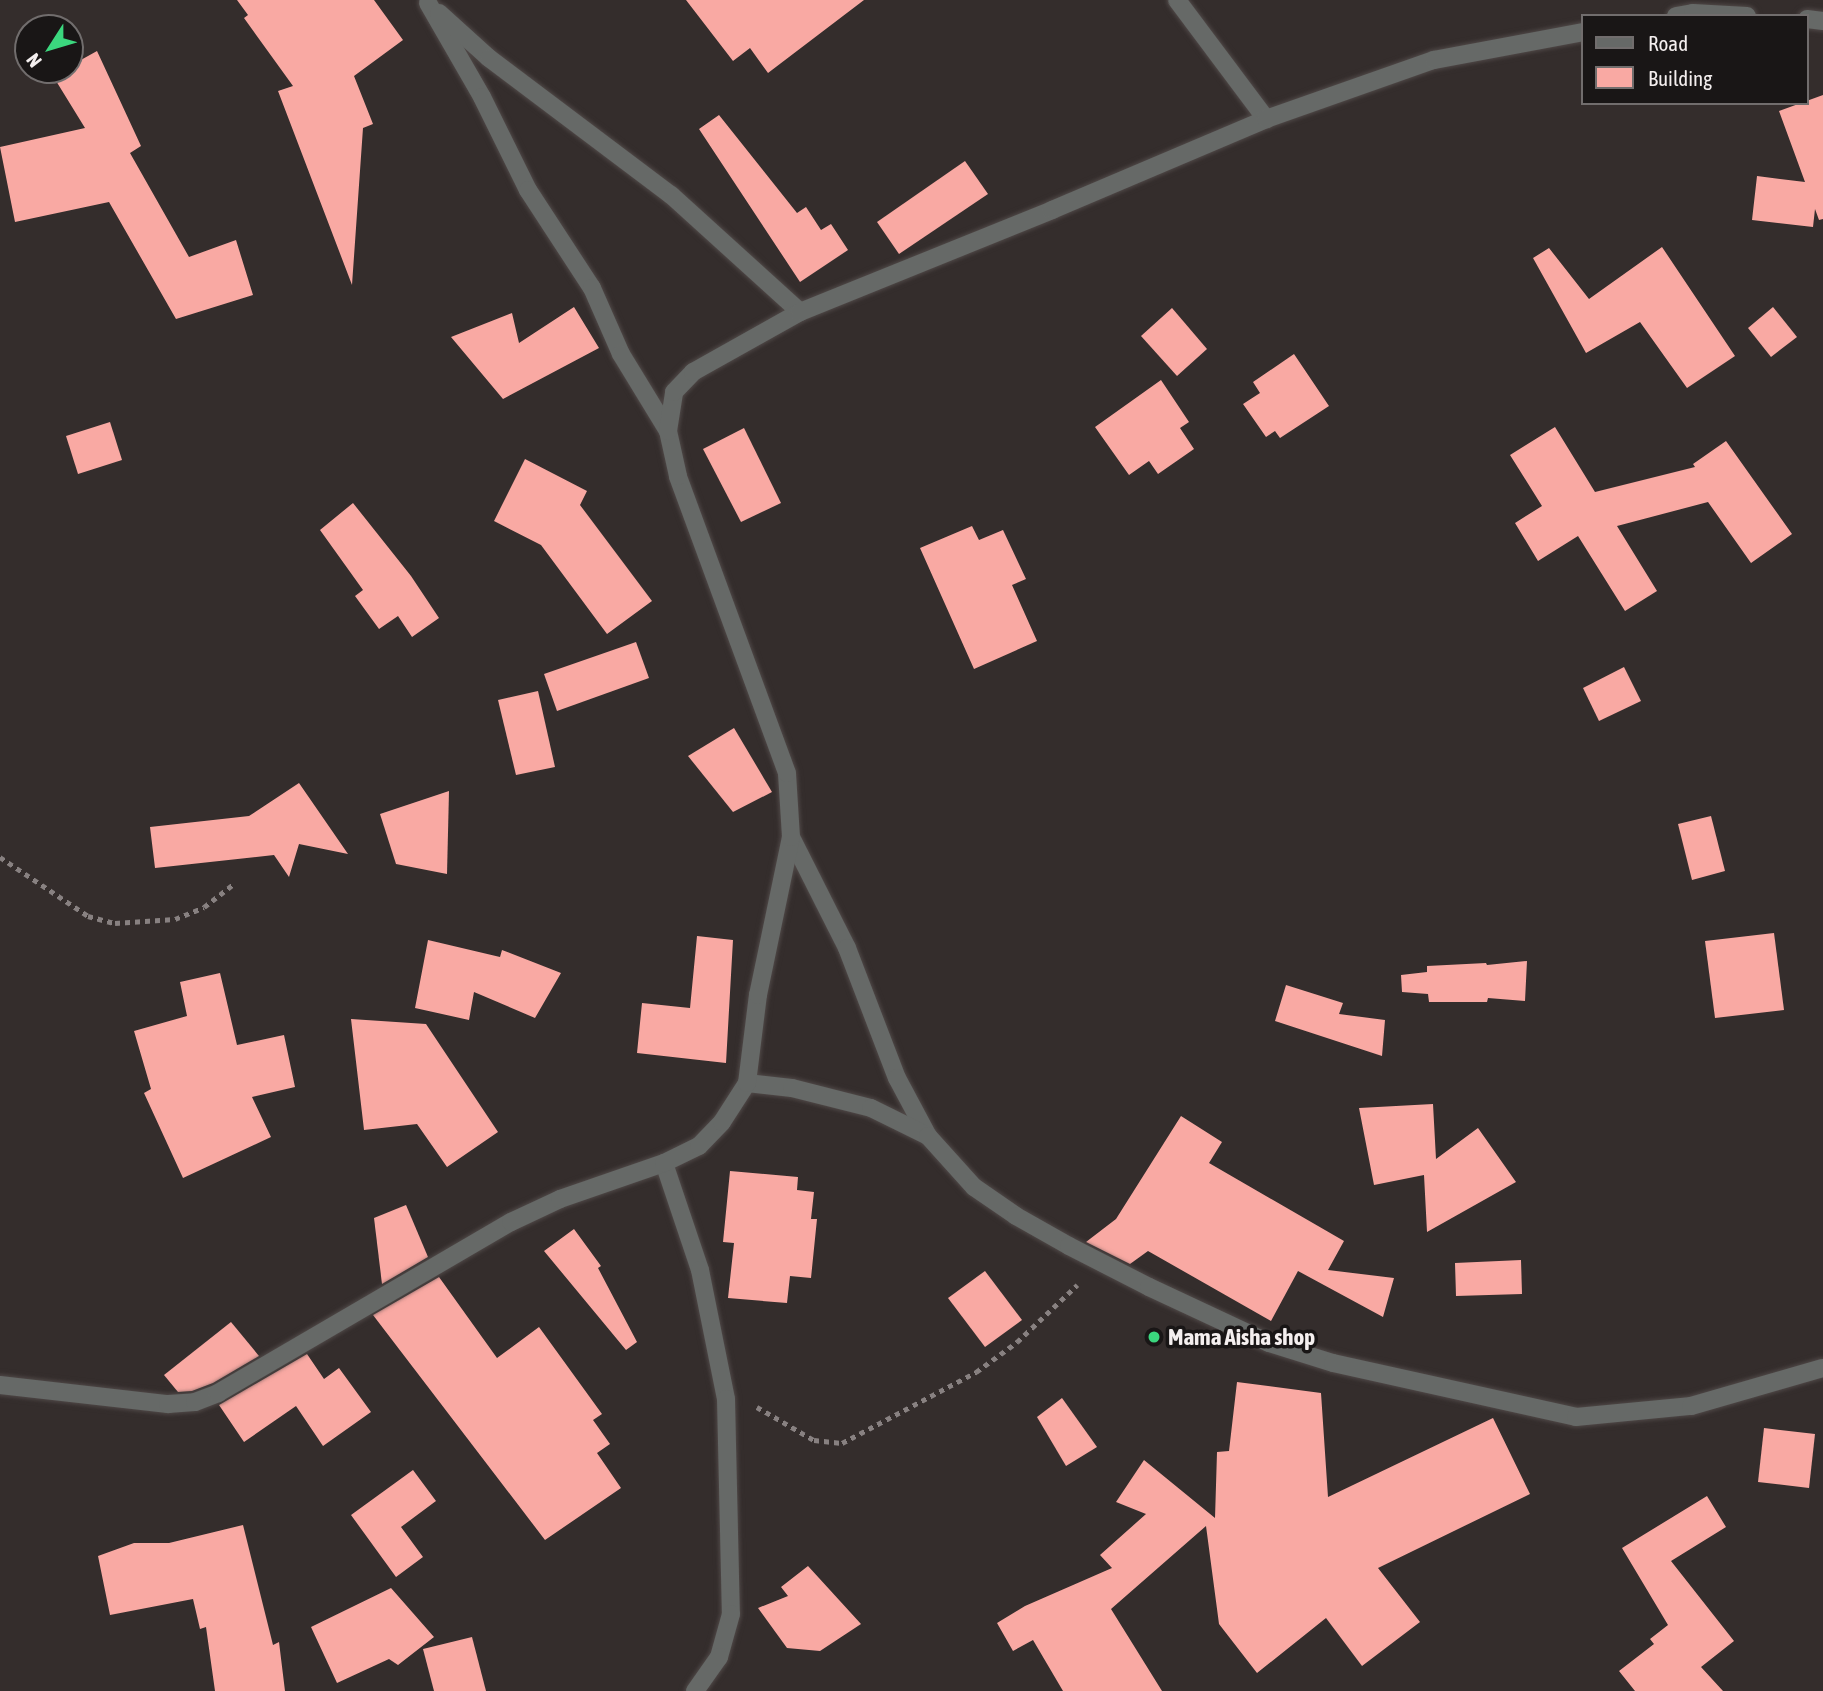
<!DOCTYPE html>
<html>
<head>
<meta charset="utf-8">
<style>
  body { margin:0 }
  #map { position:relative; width:1823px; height:1691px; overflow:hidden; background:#342d2c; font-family:"Asap Condensed",sans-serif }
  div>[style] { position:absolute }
  .building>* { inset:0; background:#f9a9a3 }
  .path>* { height:4.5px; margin-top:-2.25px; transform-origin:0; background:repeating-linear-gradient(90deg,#888181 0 5px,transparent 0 10px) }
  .roads { filter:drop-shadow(0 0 2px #4f4847) drop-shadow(0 0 2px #4f4847) }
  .minor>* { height:18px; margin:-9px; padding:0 9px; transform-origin:9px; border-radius:9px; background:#666967 }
  .dots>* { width:19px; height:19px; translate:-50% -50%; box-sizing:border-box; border:4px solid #191616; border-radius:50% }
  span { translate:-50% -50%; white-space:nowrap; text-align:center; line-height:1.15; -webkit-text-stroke:7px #191616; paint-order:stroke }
  .poi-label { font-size:23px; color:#f4efef; font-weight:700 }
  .left { translate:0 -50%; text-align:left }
  .legend { position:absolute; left:1581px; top:14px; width:228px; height:91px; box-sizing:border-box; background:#191616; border:2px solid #716d6d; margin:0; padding:9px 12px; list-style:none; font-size:21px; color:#f4efef }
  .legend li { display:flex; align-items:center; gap:14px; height:35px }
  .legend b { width:35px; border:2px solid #716d6d }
  .north { position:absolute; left:14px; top:14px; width:70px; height:70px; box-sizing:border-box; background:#191616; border:2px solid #716d6d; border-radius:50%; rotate:233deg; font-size:19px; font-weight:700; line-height:28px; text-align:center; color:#f4efef }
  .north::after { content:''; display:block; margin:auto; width:24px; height:32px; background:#3bd77e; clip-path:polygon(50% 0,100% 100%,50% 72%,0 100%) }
</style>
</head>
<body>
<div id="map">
  <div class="building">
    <div style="clip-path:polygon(237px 0,374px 0,403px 40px,354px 76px,373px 124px,363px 128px,352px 285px,278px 91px,293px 86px,244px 18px,248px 15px)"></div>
    <div style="clip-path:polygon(686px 0,864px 0,768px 73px,750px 48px,733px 61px)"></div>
    <div style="clip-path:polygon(97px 51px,141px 146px,130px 153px,189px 257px,236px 240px,253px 295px,176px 319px,109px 202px,15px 222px,0 147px,85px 128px,53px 76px,70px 70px,70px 66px)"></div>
    <div style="clip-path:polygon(1823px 95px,1823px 219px,1819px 220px,1815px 209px,1813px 227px,1752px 220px,1757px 176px,1805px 182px,1779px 111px)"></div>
    <div style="clip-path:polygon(719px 115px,797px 213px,806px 207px,821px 230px,831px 224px,848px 250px,800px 282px,699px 129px)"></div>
    <div style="clip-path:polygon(965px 161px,988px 194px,899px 254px,877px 222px)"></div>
    <div style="clip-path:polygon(1662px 247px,1735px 356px,1687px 388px,1640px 322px,1586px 353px,1533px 258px,1549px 248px,1589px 299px)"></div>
    <div style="clip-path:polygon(574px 307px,599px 348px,503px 399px,451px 337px,512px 313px,519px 343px)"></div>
    <div style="clip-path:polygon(1773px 307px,1797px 337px,1771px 357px,1748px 328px)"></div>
    <div style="clip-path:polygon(1172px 308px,1207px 349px,1177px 376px,1141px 336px)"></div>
    <div style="clip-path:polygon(1294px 354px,1329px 406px,1280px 438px,1275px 431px,1266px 437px,1243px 404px,1260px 393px,1253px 382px)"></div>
    <div style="clip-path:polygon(1161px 380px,1189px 422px,1180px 428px,1194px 449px,1158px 474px,1149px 461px,1129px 475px,1095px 427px)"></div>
    <div style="clip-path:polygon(110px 422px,122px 460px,78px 474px,66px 436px)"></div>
    <div style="clip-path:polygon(1555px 427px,1595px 492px,1695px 467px,1693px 464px,1726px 441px,1792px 534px,1751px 563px,1708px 502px,1617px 526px,1657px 591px,1625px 611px,1578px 536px,1538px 561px,1515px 523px,1542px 506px,1510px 455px)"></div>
    <div style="clip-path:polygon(744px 428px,781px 503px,741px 522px,703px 449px)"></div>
    <div style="clip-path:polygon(525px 459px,587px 491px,580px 505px,652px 601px,607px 634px,541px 545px,494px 521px)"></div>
    <div style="clip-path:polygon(353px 503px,411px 576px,439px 618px,412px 637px,398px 616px,379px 629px,355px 596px,363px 590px,320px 530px)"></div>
    <div style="clip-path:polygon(972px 526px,979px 540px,1003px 530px,1026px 579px,1012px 585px,1037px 641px,974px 669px,920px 548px)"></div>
    <div style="clip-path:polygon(636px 642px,649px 678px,557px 711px,544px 674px)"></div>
    <div style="clip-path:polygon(1624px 667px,1641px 701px,1599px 721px,1583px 688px)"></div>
    <div style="clip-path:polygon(538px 691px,555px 767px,516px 775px,498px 700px)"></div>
    <div style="clip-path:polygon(734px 728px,772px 792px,733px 812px,688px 756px)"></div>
    <div style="clip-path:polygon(299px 783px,348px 854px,299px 844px,289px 877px,274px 855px,155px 868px,150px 827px,249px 816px)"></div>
    <div style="clip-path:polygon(449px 791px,447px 874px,396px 864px,380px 814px)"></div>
    <div style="clip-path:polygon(1711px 816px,1725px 871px,1692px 880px,1678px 824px)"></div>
    <div style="clip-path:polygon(1774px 933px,1784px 1010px,1715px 1018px,1705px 941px)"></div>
    <div style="clip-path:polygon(697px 936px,733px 940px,726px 1063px,637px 1053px,642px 1003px,690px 1008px)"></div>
    <div style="clip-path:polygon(428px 940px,500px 957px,502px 950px,561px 973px,535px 1018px,474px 992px,469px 1020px,415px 1008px)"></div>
    <div style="clip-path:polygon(1527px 961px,1525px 1001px,1488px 998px,1487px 1002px,1429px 1002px,1428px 994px,1402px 992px,1401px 975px,1427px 972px,1427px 966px,1486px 963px,1487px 965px)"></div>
    <div style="clip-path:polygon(220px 973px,237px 1045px,284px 1035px,295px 1087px,252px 1097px,271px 1137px,183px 1178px,144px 1093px,151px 1089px,134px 1031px,187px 1016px,180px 982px)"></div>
    <div style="clip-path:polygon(1286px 985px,1343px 1003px,1339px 1014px,1385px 1020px,1382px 1056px,1275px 1021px)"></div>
    <div style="clip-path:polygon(351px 1019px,426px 1024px,498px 1132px,447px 1167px,417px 1124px,364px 1130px)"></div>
    <div style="clip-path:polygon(1433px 1104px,1436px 1159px,1478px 1128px,1516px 1182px,1427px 1232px,1424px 1175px,1374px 1185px,1359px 1108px)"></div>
    <div style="clip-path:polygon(1181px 1116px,1222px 1142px,1209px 1163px,1344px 1241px,1328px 1270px,1394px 1278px,1383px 1317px,1298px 1271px,1271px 1321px,1148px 1251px,1130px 1264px,1086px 1242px,1116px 1219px)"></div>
    <div style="clip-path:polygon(730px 1171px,798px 1177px,797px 1190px,814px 1192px,811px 1219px,817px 1219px,811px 1278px,790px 1276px,787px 1303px,728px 1298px,734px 1243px,723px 1242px)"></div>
    <div style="clip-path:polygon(406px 1205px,428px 1257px,382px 1284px,374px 1218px)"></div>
    <div style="clip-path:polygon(574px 1229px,601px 1266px,598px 1268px,637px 1342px,626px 1350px,544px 1251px)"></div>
    <div style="clip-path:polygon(1521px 1260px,1522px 1294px,1456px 1296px,1455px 1263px)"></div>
    <div style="clip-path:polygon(985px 1271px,1022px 1320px,985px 1347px,948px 1298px)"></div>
    <div style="clip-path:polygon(439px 1277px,497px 1358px,539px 1327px,602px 1414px,593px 1420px,610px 1444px,597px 1453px,621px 1488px,545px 1540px,373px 1315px)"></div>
    <div style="clip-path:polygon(231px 1322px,259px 1356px,213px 1383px,192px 1391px,178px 1392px,164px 1375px)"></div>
    <div style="clip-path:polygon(307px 1354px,324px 1379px,339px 1368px,371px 1412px,323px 1446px,296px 1406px,244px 1442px,219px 1405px)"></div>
    <div style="clip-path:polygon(1237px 1382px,1321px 1393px,1328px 1497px,1493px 1418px,1530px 1494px,1378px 1568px,1420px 1622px,1362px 1666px,1326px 1618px,1257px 1673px,1219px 1624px,1206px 1526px,1111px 1609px,1162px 1691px,1063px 1691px,1033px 1640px,1013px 1651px,997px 1623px,1025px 1606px,1112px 1568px,1100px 1555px,1146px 1514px,1116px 1502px,1144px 1460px,1215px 1518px,1217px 1452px,1229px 1451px)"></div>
    <div style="clip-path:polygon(1062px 1398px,1097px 1447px,1066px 1466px,1037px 1417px)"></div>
    <div style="clip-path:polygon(1764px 1428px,1815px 1434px,1809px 1488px,1758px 1482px)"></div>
    <div style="clip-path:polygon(413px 1470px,436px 1501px,401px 1527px,423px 1557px,396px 1577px,351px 1515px)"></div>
    <div style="clip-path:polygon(1707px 1496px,1726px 1527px,1671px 1561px,1734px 1641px,1701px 1667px,1723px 1691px,1635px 1691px,1619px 1671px,1654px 1644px,1650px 1639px,1668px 1625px,1622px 1548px)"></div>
    <div style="clip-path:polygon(243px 1525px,273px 1645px,279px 1642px,285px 1691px,215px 1691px,206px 1627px,200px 1629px,193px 1599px,110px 1615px,98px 1556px,134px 1543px,169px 1543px)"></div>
    <div style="clip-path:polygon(808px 1566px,861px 1624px,820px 1651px,787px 1648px,758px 1608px,788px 1596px,781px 1587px)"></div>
    <div style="clip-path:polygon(391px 1588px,434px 1637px,398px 1665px,389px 1659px,337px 1683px,311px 1627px)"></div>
    <div style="clip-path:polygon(472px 1637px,486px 1691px,434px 1691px,423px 1649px)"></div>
  </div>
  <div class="path">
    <div style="left:0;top:857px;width:106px;rotate:33.8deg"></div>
    <div style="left:88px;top:916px;width:28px;rotate:15deg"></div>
    <div style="left:115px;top:923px;width:60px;rotate:-3.8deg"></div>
    <div style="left:175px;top:919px;width:31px;rotate:-22deg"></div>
    <div style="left:204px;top:907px;width:37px;rotate:-38deg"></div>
    <div style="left:757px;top:1407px;width:66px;rotate:30.1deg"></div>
    <div style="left:814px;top:1440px;width:28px;rotate:6deg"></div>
    <div style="left:842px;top:1443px;width:152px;rotate:-27.9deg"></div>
    <div style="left:976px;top:1372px;width:51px;rotate:-36.2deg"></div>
    <div style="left:1017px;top:1342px;width:83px;rotate:-43.5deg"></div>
  </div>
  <div class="roads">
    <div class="minor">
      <div style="left:1177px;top:0;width:149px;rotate:53.2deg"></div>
      <div style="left:428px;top:3px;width:108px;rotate:60.1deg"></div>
      <div style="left:482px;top:97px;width:104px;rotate:63.7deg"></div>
      <div style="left:528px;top:190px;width:117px;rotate:56.9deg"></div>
      <div style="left:592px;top:288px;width:72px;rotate:66.3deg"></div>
      <div style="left:621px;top:354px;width:90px;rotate:58.6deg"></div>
      <div style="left:439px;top:13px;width:67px;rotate:42deg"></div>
      <div style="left:489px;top:58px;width:228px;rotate:37deg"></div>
      <div style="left:671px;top:195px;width:174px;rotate:42.2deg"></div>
      <div style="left:1676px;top:16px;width:17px;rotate:-10deg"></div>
      <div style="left:1693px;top:13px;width:54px;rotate:3.2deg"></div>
      <div style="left:1807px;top:19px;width:16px;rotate:7deg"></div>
      <div style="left:791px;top:837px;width:124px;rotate:63.2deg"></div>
      <div style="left:847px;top:948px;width:139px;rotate:69deg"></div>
      <div style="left:897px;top:1078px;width:66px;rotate:61.9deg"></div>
      <div style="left:747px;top:1083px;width:45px;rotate:6.3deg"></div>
      <div style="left:792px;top:1088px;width:81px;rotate:14.2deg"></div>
      <div style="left:871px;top:1108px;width:64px;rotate:26.2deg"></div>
      <div style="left:928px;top:1136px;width:69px;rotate:48deg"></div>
      <div style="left:974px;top:1187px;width:51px;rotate:34.6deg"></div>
      <div style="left:1016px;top:1216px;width:61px;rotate:29.5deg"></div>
      <div style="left:1069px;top:1246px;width:90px;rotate:27.1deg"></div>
      <div style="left:1149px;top:1287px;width:132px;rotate:25deg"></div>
      <div style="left:1269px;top:1343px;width:67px;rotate:17.4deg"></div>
      <div style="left:1333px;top:1363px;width:249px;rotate:12.5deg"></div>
      <div style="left:1576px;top:1417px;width:116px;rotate:-5.5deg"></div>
      <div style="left:1691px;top:1406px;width:137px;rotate:-16.1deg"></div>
      <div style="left:664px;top:1163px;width:113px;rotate:71.4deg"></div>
      <div style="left:700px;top:1270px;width:132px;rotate:78.6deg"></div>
      <div style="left:726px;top:1399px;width:215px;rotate:88.7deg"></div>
      <div style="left:731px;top:1614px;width:45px;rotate:105.6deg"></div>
      <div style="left:719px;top:1657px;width:42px;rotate:125.2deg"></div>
      <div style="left:0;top:1385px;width:169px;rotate:6.5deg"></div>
      <div style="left:168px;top:1404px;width:27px;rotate:-4deg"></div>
      <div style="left:195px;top:1402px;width:25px;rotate:-21deg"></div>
      <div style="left:218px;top:1393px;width:339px;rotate:-30.3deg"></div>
      <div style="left:511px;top:1222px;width:54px;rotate:-25.1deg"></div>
      <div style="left:560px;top:1199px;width:110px;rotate:-19.1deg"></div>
      <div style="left:664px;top:1163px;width:39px;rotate:-26deg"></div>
      <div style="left:699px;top:1146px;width:33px;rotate:-46deg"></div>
      <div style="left:722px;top:1122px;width:46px;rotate:-57.3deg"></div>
      <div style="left:747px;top:1083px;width:89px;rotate:-82.9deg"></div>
      <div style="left:758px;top:995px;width:161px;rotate:-78.2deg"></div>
      <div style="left:791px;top:837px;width:64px;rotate:-93.6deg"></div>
      <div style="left:787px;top:773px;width:316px;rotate:-110.2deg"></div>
      <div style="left:678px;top:476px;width:46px;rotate:-102.5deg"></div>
      <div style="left:668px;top:431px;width:39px;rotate:-81deg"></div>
      <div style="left:674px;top:392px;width:28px;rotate:-46deg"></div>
      <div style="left:693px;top:372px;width:123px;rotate:-29.3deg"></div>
      <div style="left:800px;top:312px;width:272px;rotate:-22deg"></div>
      <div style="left:1052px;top:210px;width:233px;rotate:-23deg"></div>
      <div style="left:1266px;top:119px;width:178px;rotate:-19.4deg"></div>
      <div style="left:1434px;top:60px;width:152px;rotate:-10.6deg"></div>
    </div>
  </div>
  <div class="dots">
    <div style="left:1154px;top:1337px;background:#3bd77e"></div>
  </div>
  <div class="poi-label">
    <span class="left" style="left:1168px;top:1337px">Mama Aisha shop</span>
  </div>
  <ul class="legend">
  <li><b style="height:9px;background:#666967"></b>Road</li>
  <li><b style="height:19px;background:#f9a9a3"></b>Building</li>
  </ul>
  <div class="north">N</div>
</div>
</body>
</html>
